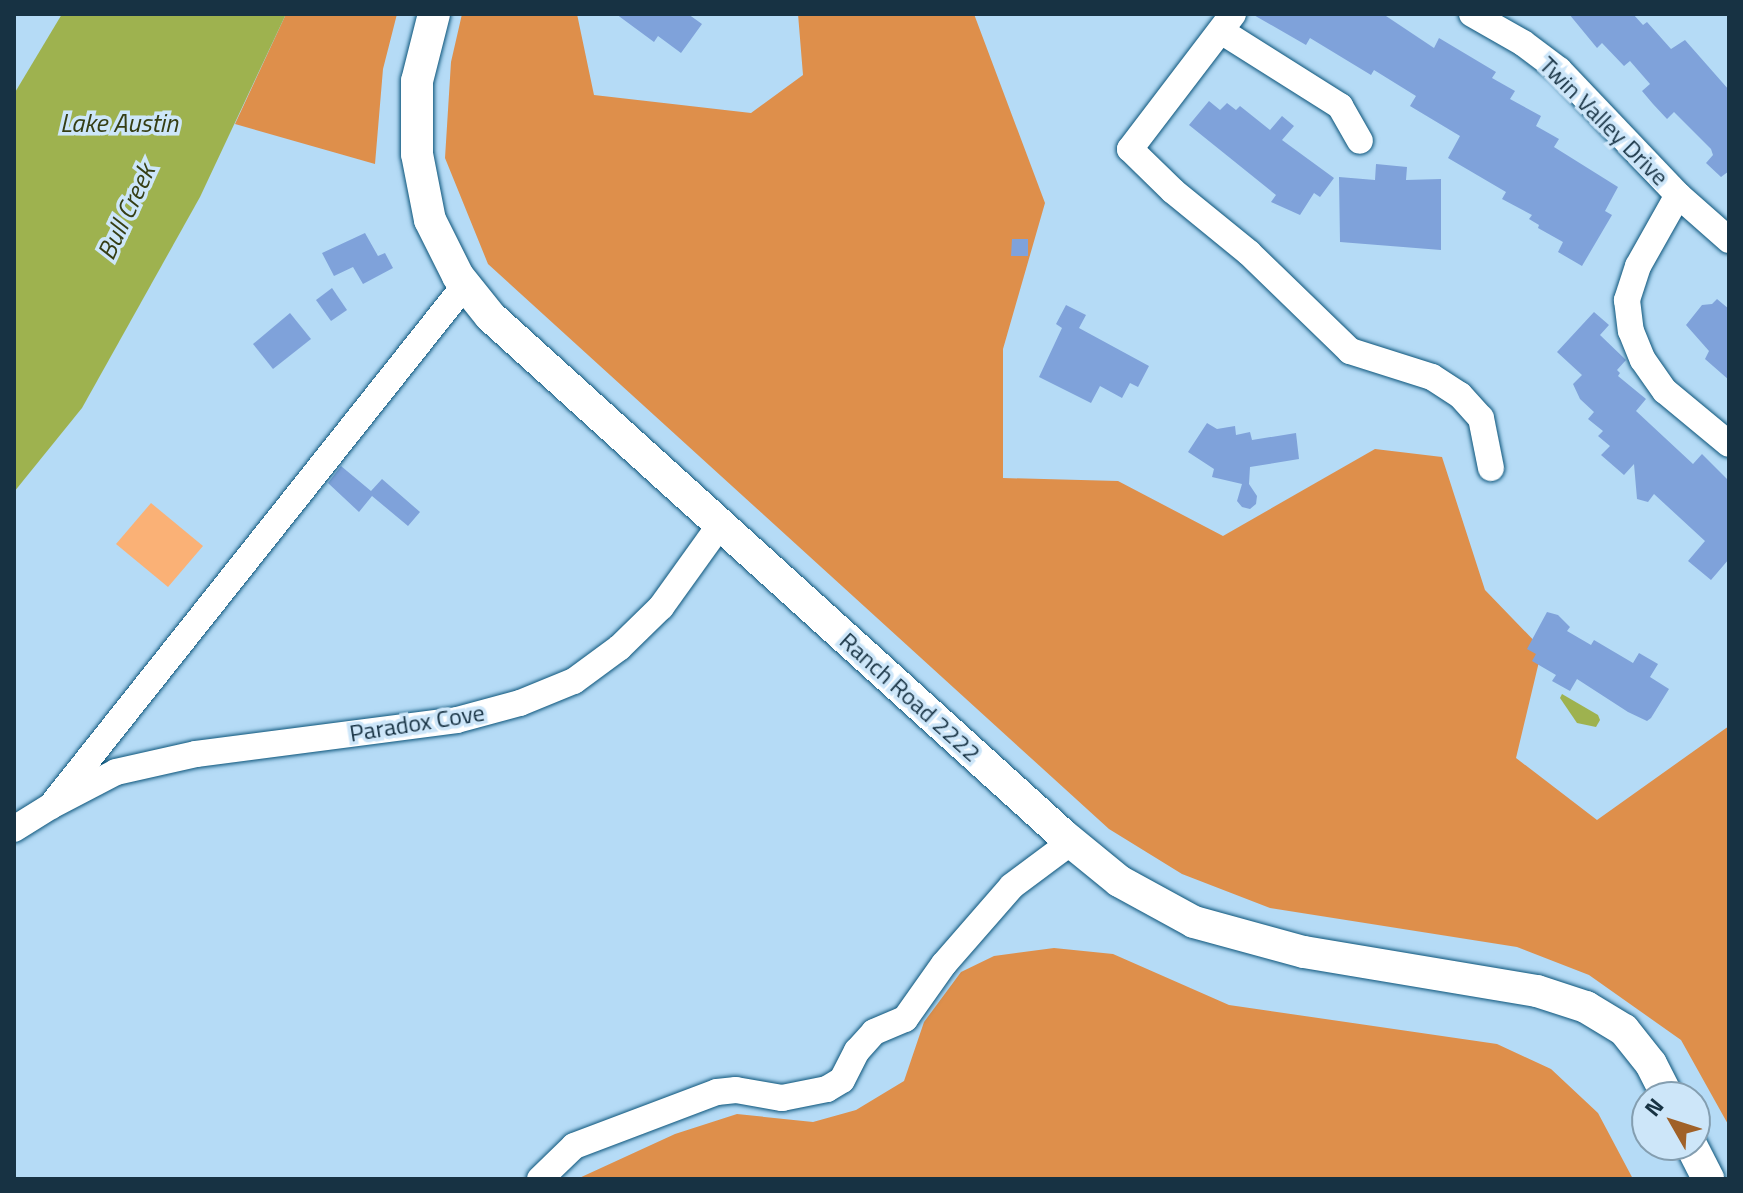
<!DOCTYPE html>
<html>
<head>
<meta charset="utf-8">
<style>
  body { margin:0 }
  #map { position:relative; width:1743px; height:1193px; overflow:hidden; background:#b5dbf6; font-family:"Titillium Web",sans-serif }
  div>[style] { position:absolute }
  .green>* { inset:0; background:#fab176 }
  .forest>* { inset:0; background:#de8f4b }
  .water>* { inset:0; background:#9eb24f }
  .building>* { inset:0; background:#7fa2da }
  .roads { filter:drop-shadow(0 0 2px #0b547a) drop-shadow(0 0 2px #0b547a) }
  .minor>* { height:26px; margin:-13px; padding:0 13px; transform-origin:13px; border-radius:13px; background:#fff }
  .major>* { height:32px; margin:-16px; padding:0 16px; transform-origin:16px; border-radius:16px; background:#fff }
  span { translate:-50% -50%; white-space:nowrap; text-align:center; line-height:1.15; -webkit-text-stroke:7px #cde6f9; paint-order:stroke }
  .street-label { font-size:24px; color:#173243 }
  .water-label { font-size:26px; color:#353e15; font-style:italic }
  .frame { position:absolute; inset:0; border:16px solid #173243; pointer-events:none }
  .north { position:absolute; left:1631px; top:1081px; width:80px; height:80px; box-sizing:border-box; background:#cde6f9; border:2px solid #849eb0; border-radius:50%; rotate:309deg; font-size:22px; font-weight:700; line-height:32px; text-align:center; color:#173243 }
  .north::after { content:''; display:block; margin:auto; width:28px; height:36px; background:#a06128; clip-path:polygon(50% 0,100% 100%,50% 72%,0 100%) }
</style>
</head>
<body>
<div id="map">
  <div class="green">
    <div style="clip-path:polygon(151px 503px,203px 546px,168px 587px,116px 544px)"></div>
  </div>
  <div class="forest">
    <div style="clip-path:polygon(286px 14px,397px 14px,383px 69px,375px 164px,235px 124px)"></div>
    <div style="clip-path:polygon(462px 14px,577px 14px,594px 95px,751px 113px,803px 75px,798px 14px,974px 14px,1045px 203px,1003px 349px,1003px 478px,1118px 481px,1223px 536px,1375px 449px,1442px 457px,1485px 590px,1542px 649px,1516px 758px,1597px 820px,1729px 726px,1729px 1126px,1681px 1040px,1589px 975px,1517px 947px,1270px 908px,1182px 874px,1109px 829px,488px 264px,445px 158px,451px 62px)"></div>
    <div style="clip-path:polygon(1054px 948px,1113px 954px,1229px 1005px,1497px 1044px,1551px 1069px,1598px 1113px,1633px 1179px,577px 1179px,675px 1134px,737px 1114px,813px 1122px,856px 1110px,904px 1081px,924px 1022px,961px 972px,994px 956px)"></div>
  </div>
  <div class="water">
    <div style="clip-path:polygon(62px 14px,286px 14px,200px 197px,82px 408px,14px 492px,14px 94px)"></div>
    <div style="clip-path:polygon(1562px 694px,1598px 715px,1600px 720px,1596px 727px,1577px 723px,1560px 698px)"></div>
  </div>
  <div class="building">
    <div style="clip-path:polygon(616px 14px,688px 14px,702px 24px,681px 53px,658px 36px,654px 42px)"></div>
    <div style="clip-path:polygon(1252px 14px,1383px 14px,1434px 48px,1439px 38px,1496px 72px,1492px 78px,1515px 91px,1510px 99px,1541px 116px,1536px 126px,1559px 139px,1554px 147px,1618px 187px,1605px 211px,1612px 215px,1582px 266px,1558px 252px,1563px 242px,1538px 228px,1539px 225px,1529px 219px,1532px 215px,1502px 199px,1506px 192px,1448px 158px,1460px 136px,1410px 106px,1416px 96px,1374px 70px,1371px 75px,1310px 38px,1306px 45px)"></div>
    <div style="clip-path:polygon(1569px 14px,1633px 14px,1643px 25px,1647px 22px,1671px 49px,1685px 40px,1729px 90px,1729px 171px,1721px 177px,1706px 163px,1713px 155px,1711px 149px,1674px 112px,1667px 119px,1653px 104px,1642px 91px,1650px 84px,1630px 61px,1624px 66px,1602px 43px,1597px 48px)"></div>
    <div style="clip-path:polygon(1209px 101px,1220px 110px,1227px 103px,1236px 110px,1240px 106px,1270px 130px,1282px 116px,1294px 126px,1282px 140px,1334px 178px,1320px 197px,1314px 193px,1300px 215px,1271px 202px,1276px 195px,1189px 125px)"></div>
    <div style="clip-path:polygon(1376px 164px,1407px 167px,1406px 180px,1441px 179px,1441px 250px,1340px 242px,1339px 177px,1375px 180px)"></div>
    <div style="clip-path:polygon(365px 233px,378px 256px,385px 253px,393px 268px,363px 284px,353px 267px,334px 276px,322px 253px)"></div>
    <div style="clip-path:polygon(1012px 239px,1028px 239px,1028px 256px,1011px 256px)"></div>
    <div style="clip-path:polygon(332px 288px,347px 310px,331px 321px,316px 300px)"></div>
    <div style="clip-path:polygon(1717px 299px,1729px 309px,1729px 380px,1705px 359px,1709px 351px,1686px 325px,1702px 305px,1712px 304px)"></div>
    <div style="clip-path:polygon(1066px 305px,1086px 315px,1079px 328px,1149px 366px,1138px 387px,1130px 383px,1122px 398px,1100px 386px,1091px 403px,1039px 377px,1062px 328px,1056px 324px)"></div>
    <div style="clip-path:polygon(1594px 312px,1609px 325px,1600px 335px,1626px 360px,1617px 370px,1620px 373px,1618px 376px,1646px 399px,1636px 411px,1693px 464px,1702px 454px,1729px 481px,1729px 559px,1711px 580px,1688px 561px,1705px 541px,1654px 494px,1648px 502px,1637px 499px,1634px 464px,1624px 475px,1601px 455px,1610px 446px,1598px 436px,1603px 431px,1588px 419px,1594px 412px,1580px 399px,1573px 384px,1582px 375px,1557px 352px)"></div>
    <div style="clip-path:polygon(290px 313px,311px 339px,273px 369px,253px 344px)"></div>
    <div style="clip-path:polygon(1207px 423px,1217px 429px,1235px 426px,1236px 435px,1250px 432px,1252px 440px,1296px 433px,1299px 459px,1250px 467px,1249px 484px,1257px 496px,1256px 504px,1250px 509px,1242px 507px,1237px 501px,1242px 484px,1212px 477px,1214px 469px,1188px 452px)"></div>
    <div style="clip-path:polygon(341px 466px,371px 491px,382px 479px,420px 512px,408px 526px,372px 496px,359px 512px,328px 483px)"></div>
    <div style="clip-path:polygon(1547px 612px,1558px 615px,1570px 627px,1567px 631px,1591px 645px,1594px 640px,1633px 663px,1639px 653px,1658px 664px,1650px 677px,1669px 689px,1651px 718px,1647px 721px,1628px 712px,1577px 679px,1570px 691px,1552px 681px,1556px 675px,1532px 661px,1536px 654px,1527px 649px)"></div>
  </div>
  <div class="roads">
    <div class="minor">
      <div style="left:1233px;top:14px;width:170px;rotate:127.3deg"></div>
      <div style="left:1130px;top:149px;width:60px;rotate:44.3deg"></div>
      <div style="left:1173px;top:191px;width:98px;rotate:39.2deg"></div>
      <div style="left:1249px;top:253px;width:141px;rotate:44.1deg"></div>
      <div style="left:1350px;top:351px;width:86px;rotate:17.6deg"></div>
      <div style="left:1432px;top:377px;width:33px;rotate:33deg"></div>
      <div style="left:1460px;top:395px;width:31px;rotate:48deg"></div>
      <div style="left:1481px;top:418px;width:51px;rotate:78.7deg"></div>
      <div style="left:1472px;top:14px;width:59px;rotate:29.6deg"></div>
      <div style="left:1523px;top:43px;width:45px;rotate:36.9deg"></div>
      <div style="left:1559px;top:70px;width:173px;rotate:46.4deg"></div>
      <div style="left:1678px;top:195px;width:68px;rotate:41.4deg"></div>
      <div style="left:1221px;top:31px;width:141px;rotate:32.2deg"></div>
      <div style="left:1340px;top:106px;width:40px;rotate:60.3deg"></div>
      <div style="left:1678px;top:195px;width:81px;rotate:119.4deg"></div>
      <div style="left:1638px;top:266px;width:36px;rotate:108deg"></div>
      <div style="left:1627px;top:300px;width:31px;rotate:83deg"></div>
      <div style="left:1631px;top:331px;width:31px;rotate:68deg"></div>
      <div style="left:1643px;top:360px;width:38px;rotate:55deg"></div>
      <div style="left:1665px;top:391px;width:83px;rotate:39.6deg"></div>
      <div style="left:51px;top:806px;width:73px;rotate:-27.6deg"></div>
      <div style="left:116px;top:772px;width:82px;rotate:-12.7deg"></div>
      <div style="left:196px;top:754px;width:263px;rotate:-7.4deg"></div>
      <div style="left:457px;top:720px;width:65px;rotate:-15.1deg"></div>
      <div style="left:520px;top:703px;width:58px;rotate:-22.2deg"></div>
      <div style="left:574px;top:681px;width:56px;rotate:-36.3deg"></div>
      <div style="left:619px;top:648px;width:59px;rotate:-44.3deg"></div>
      <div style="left:661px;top:607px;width:101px;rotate:-54.3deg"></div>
      <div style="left:14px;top:829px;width:44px;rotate:-31.9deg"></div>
      <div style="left:51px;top:806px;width:665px;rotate:-51.53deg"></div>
      <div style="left:540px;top:1179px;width:47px;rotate:-44.1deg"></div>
      <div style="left:574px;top:1146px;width:153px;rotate:-20.7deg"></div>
      <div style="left:717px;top:1092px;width:19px;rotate:-6deg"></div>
      <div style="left:736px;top:1090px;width:47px;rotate:9.9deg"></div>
      <div style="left:782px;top:1098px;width:46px;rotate:-11.3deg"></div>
      <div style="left:827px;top:1089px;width:17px;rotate:-31deg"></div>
      <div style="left:842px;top:1080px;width:33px;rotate:-63deg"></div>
      <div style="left:857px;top:1051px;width:25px;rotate:-48deg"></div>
      <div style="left:874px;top:1032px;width:34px;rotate:-23deg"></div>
      <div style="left:905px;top:1019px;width:67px;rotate:-54.7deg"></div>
      <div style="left:944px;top:964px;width:103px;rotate:-48.9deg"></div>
      <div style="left:1012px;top:886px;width:74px;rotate:-36.7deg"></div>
    </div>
    <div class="major">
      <div style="left:434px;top:14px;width:69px;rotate:104.2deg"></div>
      <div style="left:417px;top:81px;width:73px;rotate:90deg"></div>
      <div style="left:417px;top:154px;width:67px;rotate:78.9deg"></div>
      <div style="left:430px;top:220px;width:63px;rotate:63.4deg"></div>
      <div style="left:458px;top:276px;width:51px;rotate:51.3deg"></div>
      <div style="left:490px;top:316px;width:775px;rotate:42.17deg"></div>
      <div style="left:1064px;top:836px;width:71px;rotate:39.3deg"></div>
      <div style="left:1119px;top:881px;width:85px;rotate:28.7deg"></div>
      <div style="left:1194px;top:922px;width:114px;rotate:15.3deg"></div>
      <div style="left:1304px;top:952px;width:236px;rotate:9.5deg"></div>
      <div style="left:1537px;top:991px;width:52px;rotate:18.1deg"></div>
      <div style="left:1586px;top:1007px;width:44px;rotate:31.2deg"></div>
      <div style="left:1624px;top:1030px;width:43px;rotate:51.5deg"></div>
      <div style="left:1651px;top:1064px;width:37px;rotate:63deg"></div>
      <div style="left:1691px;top:1145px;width:38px;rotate:63deg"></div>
    </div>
  </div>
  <div class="street-label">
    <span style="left:1604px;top:121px;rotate:45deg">Twin Valley Drive</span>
    <span style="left:910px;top:697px;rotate:42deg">Ranch Road 2222</span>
    <span style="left:417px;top:723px;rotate:-9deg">Paradox Cove</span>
  </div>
  <div class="water-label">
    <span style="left:119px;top:123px">Lake Austin</span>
    <span style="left:126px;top:212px;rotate:-65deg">Bull Creek</span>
  </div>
  <div class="frame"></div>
  <div class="north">N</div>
</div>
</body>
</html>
